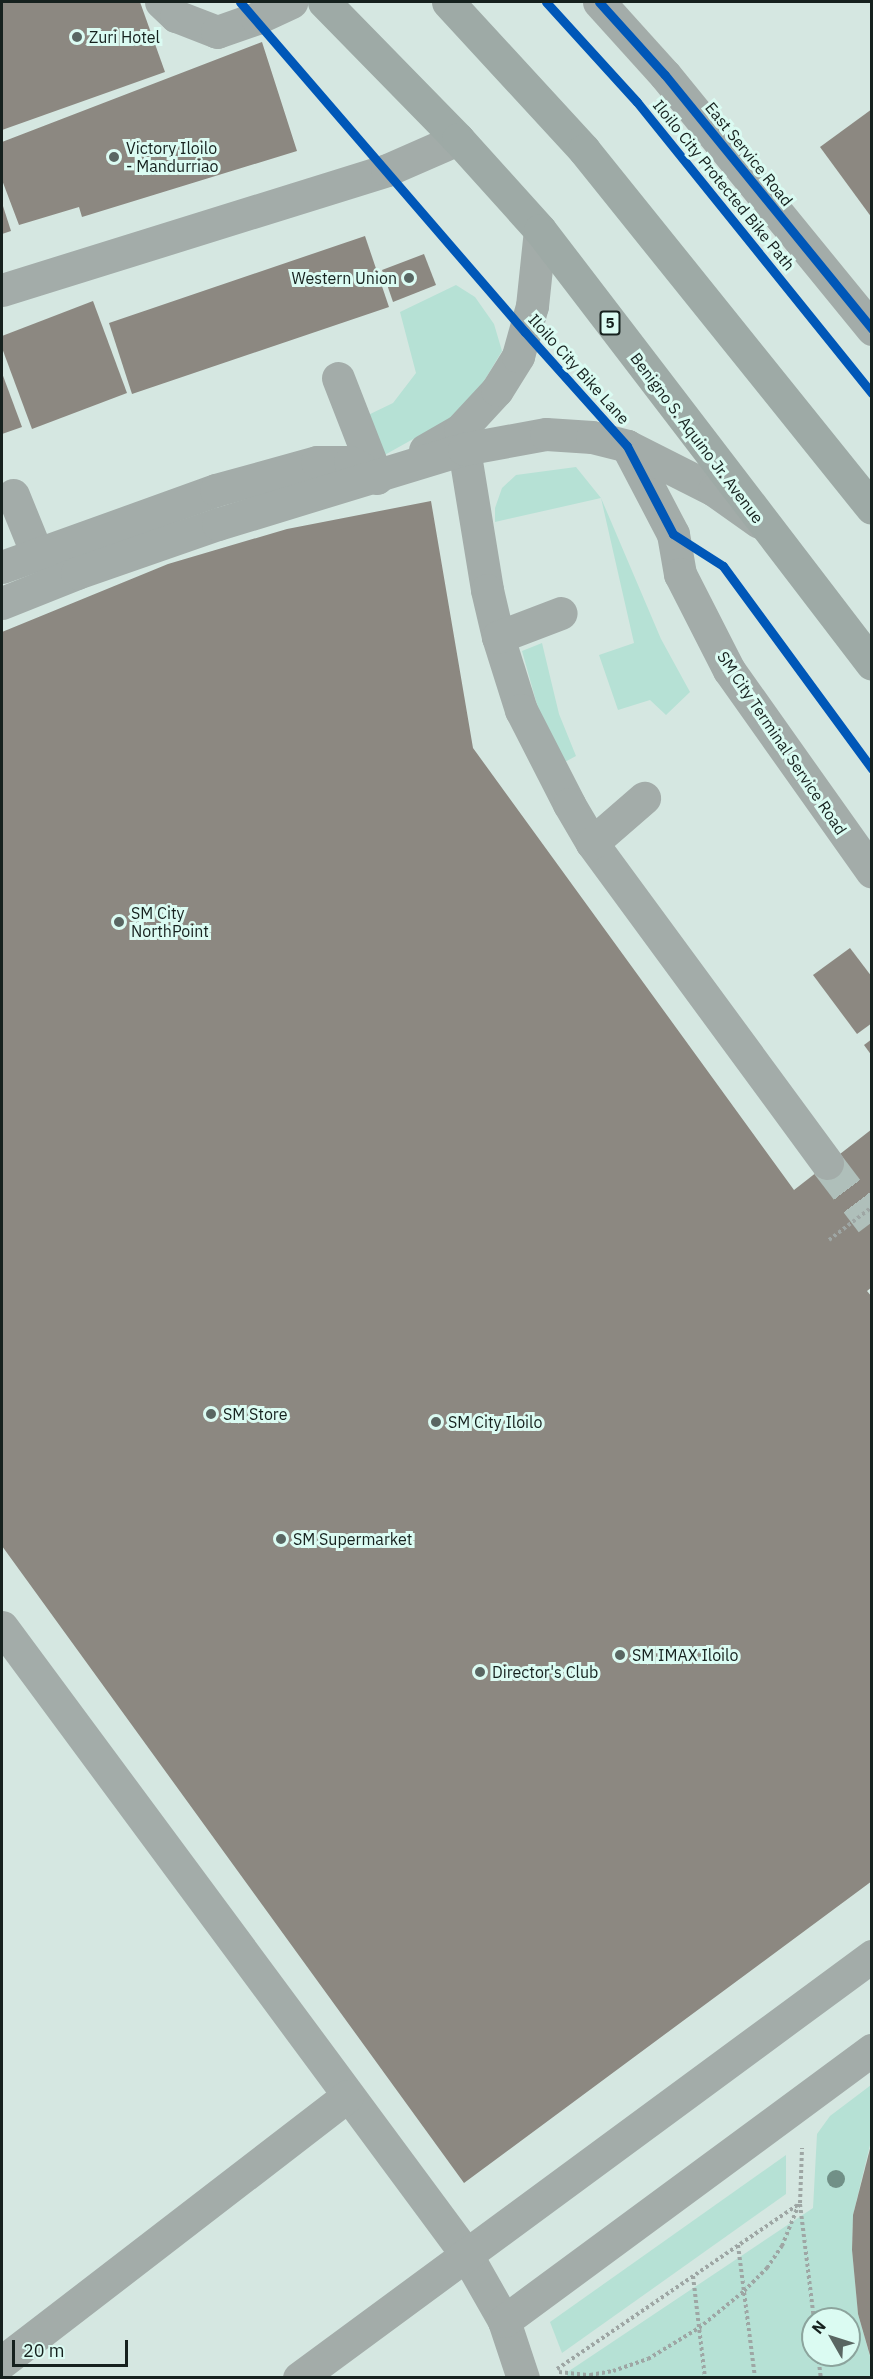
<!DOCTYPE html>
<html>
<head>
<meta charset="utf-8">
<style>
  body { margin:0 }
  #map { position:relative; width:873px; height:2379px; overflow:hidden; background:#d5e7e1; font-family:"IBM Plex Sans",sans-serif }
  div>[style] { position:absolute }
  .green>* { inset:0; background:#b6e1d5 }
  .building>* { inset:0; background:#8c8881 }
  .minor-tunnel>* { height:33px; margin-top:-16.5px; transform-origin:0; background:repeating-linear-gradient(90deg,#afbfba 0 33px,transparent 0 49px) }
  .path>* { height:4px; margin-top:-2px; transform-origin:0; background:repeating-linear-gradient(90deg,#9ea6a4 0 3px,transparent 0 6px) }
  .minor>* { height:33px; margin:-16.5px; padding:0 16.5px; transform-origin:16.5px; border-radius:16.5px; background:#a3aca9 }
  .highway>* { height:33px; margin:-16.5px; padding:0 16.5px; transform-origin:16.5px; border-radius:16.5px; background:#9eaaa6 }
  .cycleway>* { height:9px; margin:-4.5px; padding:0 4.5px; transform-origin:4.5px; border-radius:4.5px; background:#0057b8 }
  .trees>* { width:18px; height:18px; margin:-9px; border-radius:50%; background:#719087 }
  .dots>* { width:16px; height:16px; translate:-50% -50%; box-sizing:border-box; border:3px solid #dbfbf2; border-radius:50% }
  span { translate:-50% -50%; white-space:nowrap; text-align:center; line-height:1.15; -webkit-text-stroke:6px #dbfbf2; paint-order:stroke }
  .shield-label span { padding:2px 4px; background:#dbfbf2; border:2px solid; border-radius:4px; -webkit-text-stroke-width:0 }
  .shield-label { font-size:15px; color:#16211e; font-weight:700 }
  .poi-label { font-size:16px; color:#16211e }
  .left { translate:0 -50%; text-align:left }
  .right { translate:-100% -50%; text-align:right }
  .street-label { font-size:16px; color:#16211e }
  .frame { position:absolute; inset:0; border:3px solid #16211e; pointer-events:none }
  .north { position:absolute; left:801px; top:2307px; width:60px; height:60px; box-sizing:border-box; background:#dbfbf2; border:2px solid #8ca49d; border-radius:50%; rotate:309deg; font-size:16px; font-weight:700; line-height:24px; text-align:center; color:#16211e }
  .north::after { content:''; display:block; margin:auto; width:21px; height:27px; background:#596662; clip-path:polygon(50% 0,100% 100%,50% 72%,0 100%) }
  .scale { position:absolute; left:12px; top:2340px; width:116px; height:27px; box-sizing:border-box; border:3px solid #16211e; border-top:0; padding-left:8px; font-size:18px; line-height:21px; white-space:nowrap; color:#16211e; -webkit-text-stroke:4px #dbfbf2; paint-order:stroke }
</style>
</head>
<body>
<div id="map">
  <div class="green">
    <div style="clip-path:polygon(456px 285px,475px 297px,494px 324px,502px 351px,481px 386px,449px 419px,381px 457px,364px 417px,393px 403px,416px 373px,400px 312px)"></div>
    <div style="clip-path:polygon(576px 467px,601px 498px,661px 639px,690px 692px,666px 715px,650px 700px,618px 710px,599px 655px,634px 643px,601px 498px,495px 522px,495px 508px,502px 488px,516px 475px)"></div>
    <div style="clip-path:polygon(542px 643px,559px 714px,576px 756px,563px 763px,541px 719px,522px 651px)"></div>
    <div style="clip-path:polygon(evenodd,871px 2085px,871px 2141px,853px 2215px,852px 2250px,858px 2314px,871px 2360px,871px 2377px,568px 2377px,566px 2373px,813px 2208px,817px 2134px,830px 2116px,871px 2085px,813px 2319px,849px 2319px,849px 2355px,813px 2355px,813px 2319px)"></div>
    <div style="clip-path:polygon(786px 2155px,786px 2194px,562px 2353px,550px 2322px)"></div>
  </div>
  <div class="building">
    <div style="clip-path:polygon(2px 2px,140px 2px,165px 72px,2px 130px)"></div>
    <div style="clip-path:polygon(262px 42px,297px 151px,82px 217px,79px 207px,19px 225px,2px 180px,2px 142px)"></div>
    <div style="clip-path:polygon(872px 109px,872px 218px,820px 147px)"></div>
    <div style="clip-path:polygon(2px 203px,11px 231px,2px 234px)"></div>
    <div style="clip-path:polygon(365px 236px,389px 307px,132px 394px,109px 323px)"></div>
    <div style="clip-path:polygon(424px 254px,436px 285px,393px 302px,382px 270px)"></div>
    <div style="clip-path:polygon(93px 301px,127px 393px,32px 429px,2px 348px,2px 336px)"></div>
    <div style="clip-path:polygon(2px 373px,22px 427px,2px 434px)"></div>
    <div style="clip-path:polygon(431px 501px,473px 748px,794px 1190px,872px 1129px,872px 1287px,867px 1291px,872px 1297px,872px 1881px,464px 2183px,2px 1546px,2px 632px,168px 564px,287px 529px)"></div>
    <div style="clip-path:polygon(850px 948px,872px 977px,872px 1023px,857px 1034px,813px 975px)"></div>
    <div style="clip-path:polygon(872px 1039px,872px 1056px,864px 1045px)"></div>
    <div style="clip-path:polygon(872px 2141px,872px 2359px,871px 2359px,858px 2314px,852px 2250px,853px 2215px)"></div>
  </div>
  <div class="minor-tunnel">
    <div style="left:827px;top:1163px;width:74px;rotate:52.7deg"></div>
  </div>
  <div class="path">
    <div style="left:829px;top:1240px;width:54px;rotate:-37.5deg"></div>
    <div style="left:800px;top:2204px;width:116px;rotate:83.1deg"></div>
    <div style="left:738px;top:2245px;width:134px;rotate:82.7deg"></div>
    <div style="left:693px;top:2276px;width:103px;rotate:83.3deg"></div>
    <div style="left:818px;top:2355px;width:23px;rotate:83deg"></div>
    <div style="left:557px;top:2369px;width:294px;rotate:-34.3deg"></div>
    <div style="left:800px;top:2203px;width:55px;rotate:-87.9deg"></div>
    <div style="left:559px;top:2372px;width:31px;rotate:6deg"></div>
    <div style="left:590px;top:2375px;width:23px;rotate:-10deg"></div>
    <div style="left:613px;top:2371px;width:37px;rotate:-19deg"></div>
    <div style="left:648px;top:2359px;width:60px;rotate:-31.3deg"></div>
    <div style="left:699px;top:2328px;width:58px;rotate:-39.4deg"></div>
    <div style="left:744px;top:2291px;width:33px;rotate:-45deg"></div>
    <div style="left:767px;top:2268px;width:27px;rotate:-56deg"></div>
    <div style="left:782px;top:2246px;width:45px;rotate:-68deg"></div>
  </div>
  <div class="minor">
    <div style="left:161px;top:2px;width:21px;rotate:43deg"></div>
    <div style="left:176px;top:16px;width:44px;rotate:21.3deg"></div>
    <div style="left:217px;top:32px;width:42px;rotate:-19.3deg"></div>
    <div style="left:257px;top:18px;width:38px;rotate:-25deg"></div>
    <div style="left:599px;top:2px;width:98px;rotate:47.9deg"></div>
    <div style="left:665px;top:75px;width:328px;rotate:50.8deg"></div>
    <div style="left:2px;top:290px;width:403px;rotate:-17.3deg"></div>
    <div style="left:387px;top:170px;width:77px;rotate:-23.6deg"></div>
    <div style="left:338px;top:378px;width:107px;rotate:68.7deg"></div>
    <div style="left:627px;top:446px;width:99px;rotate:62.4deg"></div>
    <div style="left:673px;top:534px;width:41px;rotate:80.1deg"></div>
    <div style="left:680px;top:574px;width:108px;rotate:63deg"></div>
    <div style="left:729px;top:670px;width:247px;rotate:54.7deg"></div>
    <div style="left:464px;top:449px;width:143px;rotate:80.7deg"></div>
    <div style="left:487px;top:590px;width:48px;rotate:76.8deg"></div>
    <div style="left:498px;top:637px;width:77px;rotate:72.5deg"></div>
    <div style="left:521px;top:710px;width:106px;rotate:62.9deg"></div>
    <div style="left:569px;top:804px;width:45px;rotate:59.5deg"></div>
    <div style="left:592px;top:843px;width:397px;rotate:53.7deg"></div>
    <div style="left:425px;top:450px;width:40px;rotate:-29.7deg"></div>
    <div style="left:460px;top:430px;width:54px;rotate:-47.2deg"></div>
    <div style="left:497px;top:390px;width:40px;rotate:-58deg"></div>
    <div style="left:518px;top:356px;width:52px;rotate:-74.4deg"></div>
    <div style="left:532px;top:306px;width:76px;rotate:-84deg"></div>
    <div style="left:13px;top:495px;width:64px;rotate:67.9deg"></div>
    <div style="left:2px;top:567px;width:227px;rotate:-19.8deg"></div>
    <div style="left:216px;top:490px;width:105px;rotate:-15.5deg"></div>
    <div style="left:317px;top:462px;width:33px"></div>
    <div style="left:350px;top:462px;width:31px;rotate:31deg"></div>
    <div style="left:2px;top:603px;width:81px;rotate:-21.8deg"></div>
    <div style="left:77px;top:573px;width:149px;rotate:-19.2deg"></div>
    <div style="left:218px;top:524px;width:257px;rotate:-17deg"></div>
    <div style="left:464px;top:449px;width:83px;rotate:-10.4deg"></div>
    <div style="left:546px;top:434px;width:46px;rotate:3.7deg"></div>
    <div style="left:592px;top:437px;width:36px;rotate:14deg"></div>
    <div style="left:627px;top:446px;width:97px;rotate:26.8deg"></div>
    <div style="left:714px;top:490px;width:55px;rotate:35.4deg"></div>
    <div style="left:498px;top:637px;width:67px;rotate:-20.9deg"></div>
    <div style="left:592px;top:843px;width:69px;rotate:-40.9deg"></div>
    <div style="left:2px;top:1627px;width:780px;rotate:53.5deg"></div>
    <div style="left:466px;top:2254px;width:77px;rotate:60.4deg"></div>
    <div style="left:504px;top:2321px;width:60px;rotate:71.6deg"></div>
    <div style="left:504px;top:2321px;width:457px;rotate:-36.4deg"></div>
    <div style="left:2px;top:2362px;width:436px;rotate:-37.6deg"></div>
    <div style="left:299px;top:2378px;width:712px;rotate:-36.37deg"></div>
  </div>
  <div class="highway">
    <div style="left:324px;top:2px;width:192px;rotate:45.6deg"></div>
    <div style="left:458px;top:139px;width:122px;rotate:48deg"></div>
    <div style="left:540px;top:230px;width:546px;rotate:52.58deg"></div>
    <div style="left:448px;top:2px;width:201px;rotate:47.4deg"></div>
    <div style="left:584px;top:150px;width:459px;rotate:51.2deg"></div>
  </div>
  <div class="cycleway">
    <div style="left:240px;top:2px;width:436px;rotate:49.2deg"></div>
    <div style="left:525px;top:332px;width:153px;rotate:48.2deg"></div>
    <div style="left:627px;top:446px;width:99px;rotate:62.4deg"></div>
    <div style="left:673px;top:534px;width:59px;rotate:32.6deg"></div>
    <div style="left:723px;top:566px;width:252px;rotate:53.7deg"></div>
    <div style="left:546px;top:2px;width:135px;rotate:47.7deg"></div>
    <div style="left:637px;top:102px;width:374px;rotate:51.1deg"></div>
    <div style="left:599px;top:2px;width:98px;rotate:47.9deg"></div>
    <div style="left:665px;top:75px;width:328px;rotate:50.8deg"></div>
  </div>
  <div class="trees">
    <div style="left:836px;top:2179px"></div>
  </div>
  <div class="dots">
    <div style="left:77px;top:37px;background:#596662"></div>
    <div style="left:114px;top:157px;background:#596662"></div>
    <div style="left:409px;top:278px;background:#596662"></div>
    <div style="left:119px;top:922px;background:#596662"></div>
    <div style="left:211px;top:1414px;background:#596662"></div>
    <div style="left:436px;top:1422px;background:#596662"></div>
    <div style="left:281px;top:1539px;background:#596662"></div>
    <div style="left:620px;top:1655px;background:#596662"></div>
    <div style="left:480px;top:1672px;background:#596662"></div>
  </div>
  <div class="shield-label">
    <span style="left:610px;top:323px">5</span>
  </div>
  <div class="poi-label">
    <span class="left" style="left:89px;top:37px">Zuri Hotel</span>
    <span class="left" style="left:126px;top:157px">Victory Iloilo<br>- Mandurriao</span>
    <span class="right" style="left:397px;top:278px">Western Union</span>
    <span class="left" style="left:131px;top:922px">SM City<br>NorthPoint</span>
    <span class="left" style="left:223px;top:1414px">SM Store</span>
    <span class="left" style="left:448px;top:1422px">SM City Iloilo</span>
    <span class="left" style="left:293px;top:1539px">SM Supermarket</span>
    <span class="left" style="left:632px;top:1655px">SM IMAX Iloilo</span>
    <span class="left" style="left:492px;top:1672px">Director's Club</span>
  </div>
  <div class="street-label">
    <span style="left:749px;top:154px;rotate:51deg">East Service Road</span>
    <span style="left:724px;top:185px;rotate:51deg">Iloilo City Protected Bike Path</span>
    <span style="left:579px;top:369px;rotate:48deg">Iloilo City Bike Lane</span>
    <span style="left:697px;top:438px;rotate:53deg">Benigno S. Aquino Jr. Avenue</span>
    <span style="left:782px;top:743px;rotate:56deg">SM City Terminal Service Road</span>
  </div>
  <div class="frame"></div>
  <div class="north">N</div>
  <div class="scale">20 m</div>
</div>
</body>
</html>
